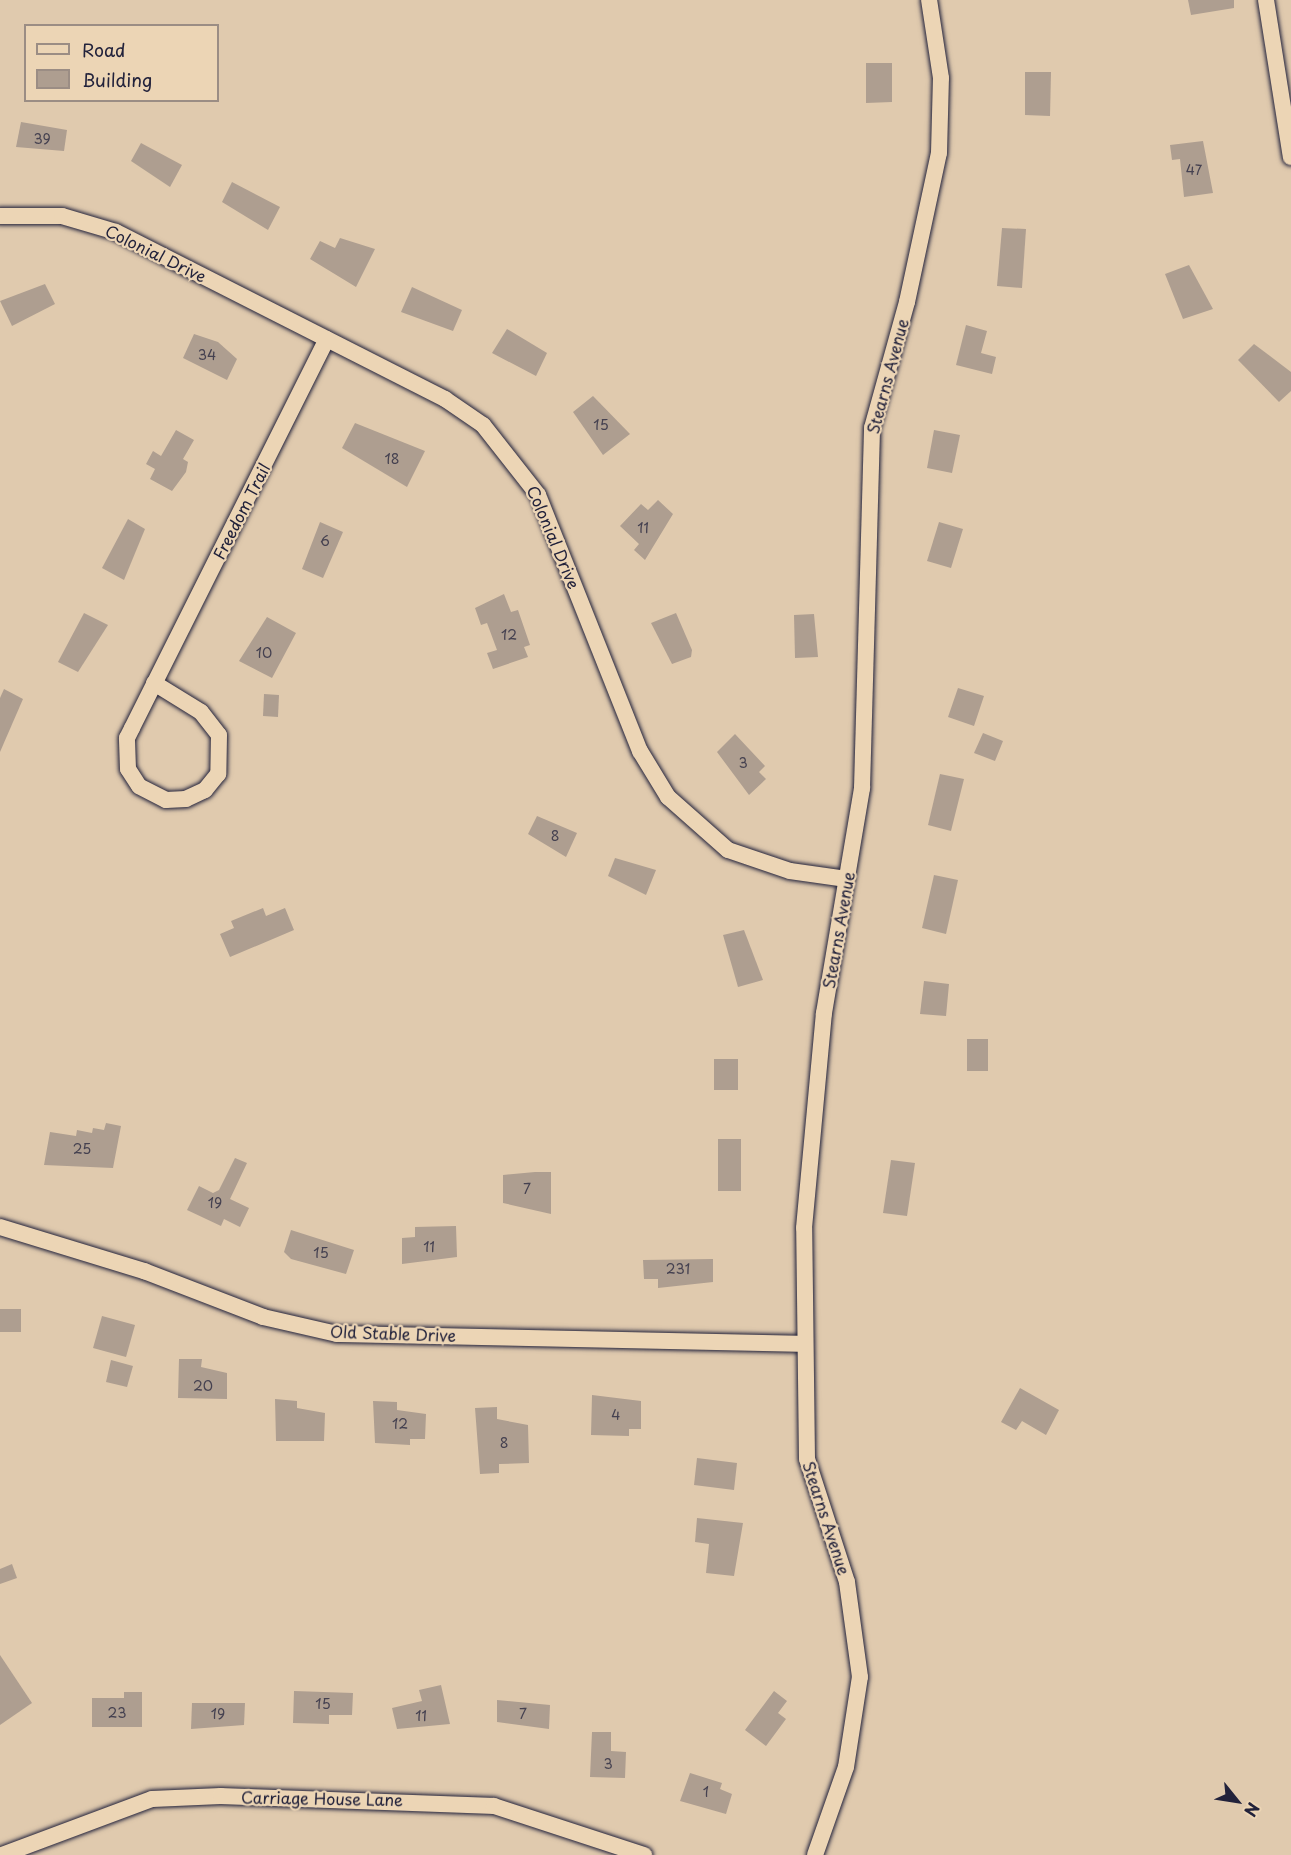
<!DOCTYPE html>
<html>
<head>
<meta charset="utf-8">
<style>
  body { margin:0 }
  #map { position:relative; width:1291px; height:1855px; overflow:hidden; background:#e0caae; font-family:"Playpen Sans",sans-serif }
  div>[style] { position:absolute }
  .building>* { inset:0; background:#ae9e90 }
  .roads { filter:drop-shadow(0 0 2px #22223b) drop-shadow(0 0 2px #22223b) }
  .street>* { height:16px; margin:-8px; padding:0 8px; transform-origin:8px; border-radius:8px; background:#ecd5b5 }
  span { translate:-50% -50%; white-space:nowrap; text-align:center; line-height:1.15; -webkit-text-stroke:4.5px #ecd5b5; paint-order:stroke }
  .number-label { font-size:14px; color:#454150 }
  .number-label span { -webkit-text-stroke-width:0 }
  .street-label { font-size:16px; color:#22223b }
  .legend { position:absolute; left:24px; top:24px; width:195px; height:78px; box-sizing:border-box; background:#ecd5b5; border:2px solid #9b8d84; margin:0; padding:8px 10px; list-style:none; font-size:18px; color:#22223b }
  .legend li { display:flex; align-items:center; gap:12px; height:30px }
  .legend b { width:30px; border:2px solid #9b8d84 }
  .north { position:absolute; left:1207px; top:1771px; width:60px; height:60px; -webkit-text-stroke:4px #ecd5b5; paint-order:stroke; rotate:120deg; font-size:16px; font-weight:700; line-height:24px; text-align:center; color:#22223b }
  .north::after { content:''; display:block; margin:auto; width:21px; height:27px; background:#22223b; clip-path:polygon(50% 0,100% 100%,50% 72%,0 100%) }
</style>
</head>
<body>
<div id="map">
  <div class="building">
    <div style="clip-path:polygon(1188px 0,1234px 0,1234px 8px,1191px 15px)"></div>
    <div style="clip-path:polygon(866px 63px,892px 63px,892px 102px,866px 103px)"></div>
    <div style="clip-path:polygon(1025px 72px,1051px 72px,1050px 116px,1025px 115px)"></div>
    <div style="clip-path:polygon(21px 122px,67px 130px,64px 151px,16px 147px)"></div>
    <div style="clip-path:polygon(1203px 141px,1213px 193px,1184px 197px,1180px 159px,1172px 160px,1170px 145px)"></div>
    <div style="clip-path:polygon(141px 143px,182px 165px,170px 187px,131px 161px)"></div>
    <div style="clip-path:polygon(232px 182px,280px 207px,268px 230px,222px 202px)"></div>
    <div style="clip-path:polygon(1002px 228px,1026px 229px,1022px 288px,997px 286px)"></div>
    <div style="clip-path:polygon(340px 238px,375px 249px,356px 287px,310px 259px,320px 241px,335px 248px)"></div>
    <div style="clip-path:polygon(1189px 265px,1213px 309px,1183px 319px,1165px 274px)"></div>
    <div style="clip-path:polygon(45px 284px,55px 304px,12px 326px,0 301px)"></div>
    <div style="clip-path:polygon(412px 287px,462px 310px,453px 331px,401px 312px)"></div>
    <div style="clip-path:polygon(966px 325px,987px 331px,981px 353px,996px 357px,992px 374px,956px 365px)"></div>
    <div style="clip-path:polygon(507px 329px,547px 353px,536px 376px,492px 353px)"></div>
    <div style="clip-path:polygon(194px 334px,218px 342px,237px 359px,227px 380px,183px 358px)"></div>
    <div style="clip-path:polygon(1254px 344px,1291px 372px,1291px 391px,1279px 402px,1238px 360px)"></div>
    <div style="clip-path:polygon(593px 396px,630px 434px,603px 455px,573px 412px)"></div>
    <div style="clip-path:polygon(355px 423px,425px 451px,407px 487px,342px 448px)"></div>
    <div style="clip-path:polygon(176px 430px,194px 440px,183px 459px,188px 462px,186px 472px,172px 491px,150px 479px,155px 469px,146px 464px,153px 451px,161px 456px)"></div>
    <div style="clip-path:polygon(934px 430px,960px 435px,952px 473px,927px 468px)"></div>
    <div style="clip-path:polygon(658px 500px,673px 514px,645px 560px,634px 550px,639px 544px,620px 526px,641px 504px,648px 510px)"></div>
    <div style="clip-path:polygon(128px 519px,145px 529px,124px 580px,102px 568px)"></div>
    <div style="clip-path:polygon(320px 522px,343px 532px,323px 578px,302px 569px)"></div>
    <div style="clip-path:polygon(939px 522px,963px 529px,951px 568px,927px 561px)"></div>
    <div style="clip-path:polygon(504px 594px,511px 612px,518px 610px,530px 645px,524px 647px,528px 657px,493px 669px,487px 653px,497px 650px,487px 623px,481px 625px,475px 608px)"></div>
    <div style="clip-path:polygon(84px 613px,108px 625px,78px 672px,58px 662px)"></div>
    <div style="clip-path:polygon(676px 613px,692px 650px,691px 657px,672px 664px,651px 623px)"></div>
    <div style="clip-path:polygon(814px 614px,818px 657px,795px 658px,794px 615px)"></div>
    <div style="clip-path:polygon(267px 617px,296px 633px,272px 678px,239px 661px)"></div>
    <div style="clip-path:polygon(958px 688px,984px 696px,974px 726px,948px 717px)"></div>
    <div style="clip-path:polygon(4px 689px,23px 699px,0 752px,0 698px)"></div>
    <div style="clip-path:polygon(264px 694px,279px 695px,278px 717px,263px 716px)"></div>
    <div style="clip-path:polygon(983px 733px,1003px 741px,995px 761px,974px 753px)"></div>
    <div style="clip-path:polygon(735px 734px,765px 766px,759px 772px,766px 779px,749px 795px,717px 752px)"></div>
    <div style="clip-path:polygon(940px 774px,964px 779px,951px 831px,928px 825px)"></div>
    <div style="clip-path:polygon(537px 816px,577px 833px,566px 857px,528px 834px)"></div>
    <div style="clip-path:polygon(615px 858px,656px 870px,646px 895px,608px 876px)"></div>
    <div style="clip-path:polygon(934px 875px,958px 880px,946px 934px,922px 928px)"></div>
    <div style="clip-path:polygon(263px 908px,266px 916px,285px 908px,294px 930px,230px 957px,220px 934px,234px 928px,231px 921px)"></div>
    <div style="clip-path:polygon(744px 930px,763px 980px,738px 987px,723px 935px)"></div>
    <div style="clip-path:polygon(924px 981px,949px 984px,946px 1016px,920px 1014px)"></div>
    <div style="clip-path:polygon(967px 1039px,988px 1039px,988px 1071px,967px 1071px)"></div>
    <div style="clip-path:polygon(714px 1059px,738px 1059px,738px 1090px,714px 1090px)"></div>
    <div style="clip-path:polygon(106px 1123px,121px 1126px,113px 1168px,44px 1165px,50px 1132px,76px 1136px,77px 1130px,92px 1133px,93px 1128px,104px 1130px)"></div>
    <div style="clip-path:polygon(718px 1139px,741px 1139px,741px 1191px,718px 1191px)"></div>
    <div style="clip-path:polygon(235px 1158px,247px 1163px,230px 1199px,249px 1208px,240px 1227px,224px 1219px,221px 1226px,187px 1210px,199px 1186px,213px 1193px,219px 1190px)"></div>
    <div style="clip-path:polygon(891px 1160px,915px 1163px,907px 1216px,883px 1213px)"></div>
    <div style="clip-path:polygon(535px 1172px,551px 1172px,551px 1214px,503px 1203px,503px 1175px)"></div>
    <div style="clip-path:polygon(456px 1226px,457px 1257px,402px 1264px,402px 1238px,415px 1237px,415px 1227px)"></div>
    <div style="clip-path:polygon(291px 1230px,354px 1250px,346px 1274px,291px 1259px,284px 1252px)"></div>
    <div style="clip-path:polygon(713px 1259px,713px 1282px,658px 1288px,658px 1279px,644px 1279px,643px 1260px)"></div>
    <div style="clip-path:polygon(0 1309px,21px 1309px,21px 1332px,0 1332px)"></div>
    <div style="clip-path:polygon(102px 1316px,135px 1325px,126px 1357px,93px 1348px)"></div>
    <div style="clip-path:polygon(179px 1359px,202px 1359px,201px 1367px,227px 1373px,227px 1399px,178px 1398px)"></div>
    <div style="clip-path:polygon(111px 1360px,133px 1366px,127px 1387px,106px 1382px)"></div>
    <div style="clip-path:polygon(1020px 1388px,1059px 1410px,1046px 1435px,1022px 1421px,1016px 1430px,1001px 1422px)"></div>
    <div style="clip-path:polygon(592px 1395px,641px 1401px,641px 1429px,629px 1429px,629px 1436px,591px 1435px)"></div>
    <div style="clip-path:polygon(275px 1399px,297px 1401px,297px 1408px,325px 1413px,324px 1441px,276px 1441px)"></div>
    <div style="clip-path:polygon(373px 1401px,397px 1402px,397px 1410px,426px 1414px,425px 1439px,410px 1439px,410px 1445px,375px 1443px)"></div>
    <div style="clip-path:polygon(497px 1407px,497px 1419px,528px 1425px,529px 1463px,499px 1464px,499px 1473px,480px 1474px,475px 1408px)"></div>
    <div style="clip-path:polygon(697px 1458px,737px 1463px,734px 1490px,694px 1485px)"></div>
    <div style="clip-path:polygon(697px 1518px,743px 1523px,734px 1576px,706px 1573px,709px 1544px,695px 1542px)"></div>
    <div style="clip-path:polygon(12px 1564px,17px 1578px,0 1584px,0 1569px)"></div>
    <div style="clip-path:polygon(0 1655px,32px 1703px,0 1725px)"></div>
    <div style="clip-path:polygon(441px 1685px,450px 1724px,397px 1729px,392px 1708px,422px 1701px,419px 1690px)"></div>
    <div style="clip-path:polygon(294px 1691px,353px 1693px,352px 1715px,329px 1715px,329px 1724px,293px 1723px)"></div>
    <div style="clip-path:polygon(774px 1691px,787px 1701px,778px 1713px,786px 1719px,766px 1746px,745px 1730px)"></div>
    <div style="clip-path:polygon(124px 1692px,142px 1692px,142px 1727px,92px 1727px,92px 1698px,124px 1698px)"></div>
    <div style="clip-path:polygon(497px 1700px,550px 1705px,549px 1729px,497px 1722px)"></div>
    <div style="clip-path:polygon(192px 1703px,245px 1703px,244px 1725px,191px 1729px)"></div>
    <div style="clip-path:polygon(592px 1732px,611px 1732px,611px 1751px,626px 1752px,625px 1778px,590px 1777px)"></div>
    <div style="clip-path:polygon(690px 1773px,722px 1783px,720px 1789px,732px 1794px,726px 1814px,680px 1801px)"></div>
  </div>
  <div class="roads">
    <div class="street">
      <div style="left:1266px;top:0;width:159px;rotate:81deg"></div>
      <div style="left:0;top:216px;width:62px"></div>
      <div style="left:62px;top:216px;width:56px;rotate:16.5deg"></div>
      <div style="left:116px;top:232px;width:369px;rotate:26.9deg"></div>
      <div style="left:445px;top:399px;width:46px;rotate:34.4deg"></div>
      <div style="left:483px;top:425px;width:89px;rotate:51.8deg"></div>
      <div style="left:538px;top:495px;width:276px;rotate:68.3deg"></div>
      <div style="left:640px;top:751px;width:54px;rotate:58.7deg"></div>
      <div style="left:668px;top:797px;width:80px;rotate:41.5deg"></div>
      <div style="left:728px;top:850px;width:65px;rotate:18.7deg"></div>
      <div style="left:790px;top:871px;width:57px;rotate:8.1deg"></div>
      <div style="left:154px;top:683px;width:55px;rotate:31.7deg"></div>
      <div style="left:201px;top:712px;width:29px;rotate:52deg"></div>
      <div style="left:219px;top:735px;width:39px;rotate:91deg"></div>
      <div style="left:218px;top:774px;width:21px;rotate:129deg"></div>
      <div style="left:205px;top:790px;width:21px;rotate:155deg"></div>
      <div style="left:186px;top:799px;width:20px;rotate:177deg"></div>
      <div style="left:166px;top:800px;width:30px;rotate:-153deg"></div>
      <div style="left:139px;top:786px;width:20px;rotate:-123deg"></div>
      <div style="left:128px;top:769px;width:31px;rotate:-92deg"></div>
      <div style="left:127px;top:738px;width:11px;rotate:-63deg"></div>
      <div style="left:132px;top:728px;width:435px;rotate:-63.4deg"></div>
      <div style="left:0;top:1227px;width:151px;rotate:17deg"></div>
      <div style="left:144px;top:1271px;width:128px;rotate:21.1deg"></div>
      <div style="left:263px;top:1317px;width:76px;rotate:12.9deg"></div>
      <div style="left:337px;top:1334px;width:465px;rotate:1.2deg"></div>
      <div style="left:2px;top:1855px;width:160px;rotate:-20.5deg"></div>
      <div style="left:152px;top:1799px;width:69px;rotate:-2.5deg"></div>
      <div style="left:221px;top:1796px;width:273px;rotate:2.1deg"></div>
      <div style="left:494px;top:1806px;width:158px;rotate:18.1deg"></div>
      <div style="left:815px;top:1855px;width:93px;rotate:-70.6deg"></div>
      <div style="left:846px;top:1767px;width:91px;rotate:-81.2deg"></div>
      <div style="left:860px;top:1677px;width:96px;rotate:-97.8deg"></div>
      <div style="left:847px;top:1582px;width:129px;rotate:-108deg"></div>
      <div style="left:807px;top:1459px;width:231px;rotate:-90.7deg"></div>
      <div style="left:804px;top:1228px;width:216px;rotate:-84.7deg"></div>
      <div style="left:824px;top:1013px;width:228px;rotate:-80.4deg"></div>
      <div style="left:862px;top:788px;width:360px;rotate:-88.4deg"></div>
      <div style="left:872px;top:428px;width:131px;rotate:-74.5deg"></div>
      <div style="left:907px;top:302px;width:152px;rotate:-77.9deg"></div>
      <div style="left:939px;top:153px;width:75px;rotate:-88.5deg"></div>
      <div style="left:941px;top:78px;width:79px;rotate:-98.7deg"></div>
    </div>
  </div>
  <div class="number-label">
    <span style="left:42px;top:139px">39</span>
    <span style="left:1194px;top:170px">47</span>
    <span style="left:207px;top:355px">34</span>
    <span style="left:601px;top:425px">15</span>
    <span style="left:392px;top:459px">18</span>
    <span style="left:643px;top:528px">11</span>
    <span style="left:325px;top:541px">6</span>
    <span style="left:509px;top:635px">12</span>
    <span style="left:264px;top:653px">10</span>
    <span style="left:743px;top:763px">3</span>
    <span style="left:555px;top:836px">8</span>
    <span style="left:82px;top:1149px">25</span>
    <span style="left:527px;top:1189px">7</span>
    <span style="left:215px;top:1203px">19</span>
    <span style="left:429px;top:1247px">11</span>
    <span style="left:321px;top:1253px">15</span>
    <span style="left:678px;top:1269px">231</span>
    <span style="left:203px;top:1386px">20</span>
    <span style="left:616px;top:1415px">4</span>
    <span style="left:400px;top:1424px">12</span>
    <span style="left:504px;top:1443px">8</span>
    <span style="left:323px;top:1704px">15</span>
    <span style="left:117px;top:1713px">23</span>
    <span style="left:218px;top:1714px">19</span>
    <span style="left:523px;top:1714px">7</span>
    <span style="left:421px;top:1716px">11</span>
    <span style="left:608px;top:1764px">3</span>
    <span style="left:706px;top:1792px">1</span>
  </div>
  <div class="street-label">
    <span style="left:156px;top:253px;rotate:26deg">Colonial Drive</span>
    <span style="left:887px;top:376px;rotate:-75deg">Stearns Avenue</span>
    <span style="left:241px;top:511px;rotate:-63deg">Freedom Trail</span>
    <span style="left:554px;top:537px;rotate:67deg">Colonial Drive</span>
    <span style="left:838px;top:930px;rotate:-80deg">Stearns Avenue</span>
    <span style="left:393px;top:1333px;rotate:2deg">Old Stable Drive</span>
    <span style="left:827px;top:1518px;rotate:72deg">Stearns Avenue</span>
    <span style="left:322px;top:1798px;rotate:1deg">Carriage House Lane</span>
  </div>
  <ul class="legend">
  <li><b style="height:8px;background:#ecd5b5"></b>Road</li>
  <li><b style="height:16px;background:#ae9e90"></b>Building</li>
  </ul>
  <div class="north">N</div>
</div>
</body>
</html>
